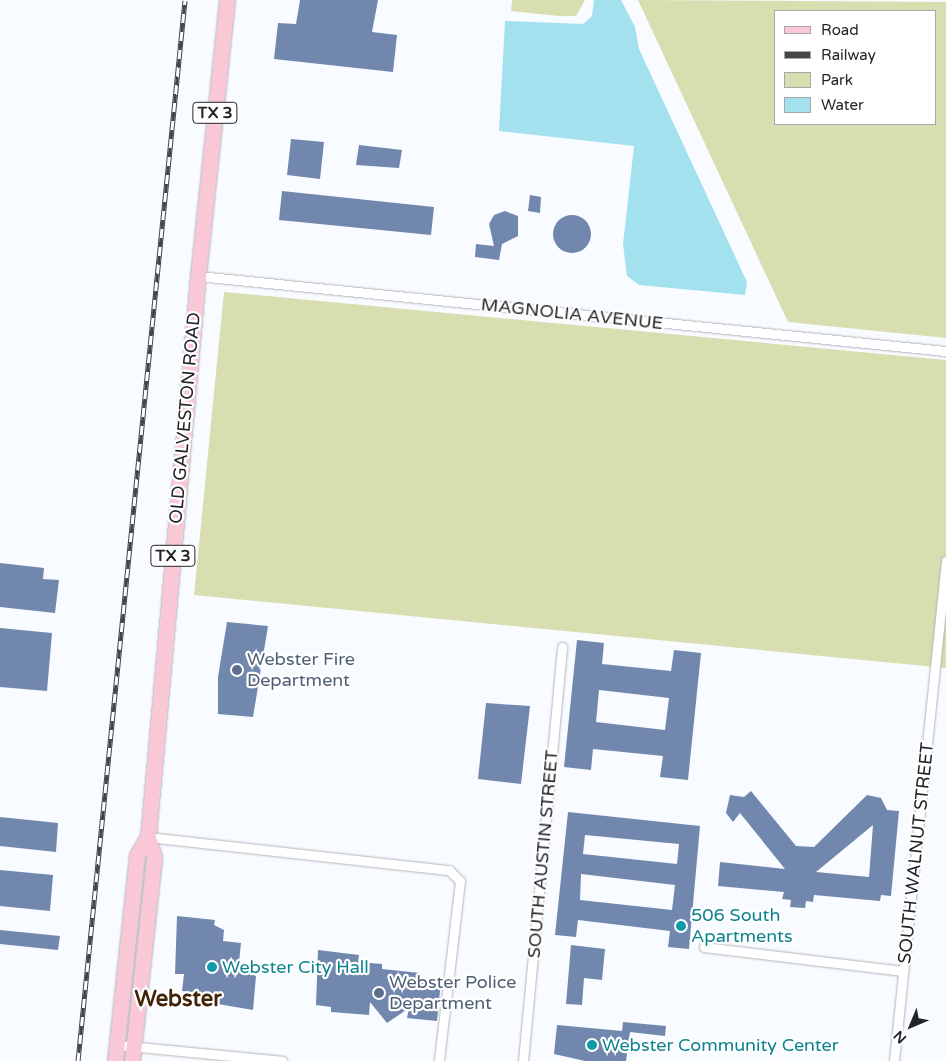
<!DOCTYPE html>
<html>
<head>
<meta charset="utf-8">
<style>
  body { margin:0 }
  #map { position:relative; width:946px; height:1061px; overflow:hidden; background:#f8fbff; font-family:"Varela Round",sans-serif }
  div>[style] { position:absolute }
  .green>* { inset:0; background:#d8deaf }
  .water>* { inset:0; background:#a4e1ef }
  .building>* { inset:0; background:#7287ae }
  .round { border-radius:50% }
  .roads { filter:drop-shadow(0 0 1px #b2b5bb) drop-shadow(0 0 1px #b2b5bb) }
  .minor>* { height:9px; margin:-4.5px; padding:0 4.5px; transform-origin:4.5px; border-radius:4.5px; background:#fff }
  .primary>* { height:15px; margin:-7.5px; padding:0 7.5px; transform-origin:7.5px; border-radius:7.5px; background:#fac7d6 }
  .rail>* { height:5px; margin-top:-2.5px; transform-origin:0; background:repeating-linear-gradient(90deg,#fff 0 9px,#444548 0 18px); box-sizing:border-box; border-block:1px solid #444548 }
  .dots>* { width:14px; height:14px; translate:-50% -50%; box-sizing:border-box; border:2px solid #fff; border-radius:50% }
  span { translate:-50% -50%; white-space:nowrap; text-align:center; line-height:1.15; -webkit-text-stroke:4.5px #fff; paint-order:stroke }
  .shield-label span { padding:1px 4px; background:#fff; border:1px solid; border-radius:4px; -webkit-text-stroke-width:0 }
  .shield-label { font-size:16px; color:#232427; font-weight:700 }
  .street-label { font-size:18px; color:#232427 }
  .service-label { font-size:18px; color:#4e5e75 }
  .left { translate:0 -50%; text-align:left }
  .culture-label { font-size:18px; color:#0d838f }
  .district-label { font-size:22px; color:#422508; font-weight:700 }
  .legend { position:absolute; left:774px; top:10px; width:162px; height:115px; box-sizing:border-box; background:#fff; border:1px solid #a7a7a9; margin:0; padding:6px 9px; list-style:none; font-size:15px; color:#232427 }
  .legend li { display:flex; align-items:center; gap:10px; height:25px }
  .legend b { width:25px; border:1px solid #a7a7a9 }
  .north { position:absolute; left:886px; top:1001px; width:50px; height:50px; -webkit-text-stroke:4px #fff; paint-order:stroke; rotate:225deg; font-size:14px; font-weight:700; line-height:20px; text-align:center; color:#232427 }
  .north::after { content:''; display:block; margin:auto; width:18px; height:22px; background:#232427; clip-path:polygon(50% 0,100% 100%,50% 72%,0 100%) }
</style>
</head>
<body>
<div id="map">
  <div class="green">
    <div style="clip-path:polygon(512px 0,585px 0,576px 16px,559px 16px,511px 11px)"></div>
    <div style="clip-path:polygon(evenodd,638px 0,946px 2px,946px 338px,788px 322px,638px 0,775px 11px,935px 11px,935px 124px,775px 124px,775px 11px)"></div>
    <div style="clip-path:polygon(224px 292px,946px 360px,946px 668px,194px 595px)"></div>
  </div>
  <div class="water">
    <div style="clip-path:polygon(594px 0,621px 0,635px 27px,639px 49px,747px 282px,745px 295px,639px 285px,627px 276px,623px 244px,634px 146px,499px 131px,505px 21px,583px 24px,592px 16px)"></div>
  </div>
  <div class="building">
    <div style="clip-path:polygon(300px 0,378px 0,372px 32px,397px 35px,393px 72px,274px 59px,278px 23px,296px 24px)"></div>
    <div style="clip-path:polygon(291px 139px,324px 142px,320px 179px,287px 175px)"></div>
    <div style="clip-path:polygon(359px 145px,402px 150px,399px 168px,356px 165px)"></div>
    <div style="clip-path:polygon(282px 191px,434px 207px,431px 235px,279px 220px)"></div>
    <div style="clip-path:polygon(530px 195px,541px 197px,540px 213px,528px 211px)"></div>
    <div style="clip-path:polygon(505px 211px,518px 216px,518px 236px,502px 244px,499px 260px,475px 257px,476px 244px,494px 246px,489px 224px,494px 215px)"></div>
    <div class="round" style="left:553px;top:215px;width:38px;height:38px"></div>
    <div style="clip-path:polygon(0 563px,44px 568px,43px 579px,59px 580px,55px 613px,0 607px)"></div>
    <div style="clip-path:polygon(227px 622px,268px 626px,253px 717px,218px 714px,218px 677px)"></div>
    <div style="clip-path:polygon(0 628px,52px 633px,47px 691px,0 687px)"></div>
    <div style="clip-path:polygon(evenodd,577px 640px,604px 643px,602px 664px,671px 671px,674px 650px,701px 653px,688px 780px,660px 777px,663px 756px,593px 749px,591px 770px,564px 767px,577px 640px,599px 690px,669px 698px,665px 730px,596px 722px,599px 690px)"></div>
    <div style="clip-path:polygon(486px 703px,530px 706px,521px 784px,478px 779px)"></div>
    <div style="clip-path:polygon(evenodd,751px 791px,796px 846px,814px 847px,867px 795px,881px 798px,887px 810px,899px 811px,891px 896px,881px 895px,880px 901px,814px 895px,813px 902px,806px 901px,805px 908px,790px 907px,791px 900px,782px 899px,784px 892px,718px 886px,720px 862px,785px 869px,740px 813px,733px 822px,726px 813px,730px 795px,744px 797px,751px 791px,873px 825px,869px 877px,816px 872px,873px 825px)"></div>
    <div style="clip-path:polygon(evenodd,568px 812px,700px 826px,689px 949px,668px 947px,670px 931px,578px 920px,576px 937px,555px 935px,568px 812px,585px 835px,679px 844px,677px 864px,583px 854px,585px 835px,568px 812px,581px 874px,675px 885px,672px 910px,580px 900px,581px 874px)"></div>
    <div style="clip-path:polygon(0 817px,58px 823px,56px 852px,0 846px)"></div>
    <div style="clip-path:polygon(0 870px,53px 875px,50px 911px,0 906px)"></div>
    <div style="clip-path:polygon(177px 916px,215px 920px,214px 925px,224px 930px,223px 941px,241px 943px,239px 962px,248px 963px,247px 971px,256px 976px,253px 1010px,200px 1001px,201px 993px,182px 991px,184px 974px,175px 974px)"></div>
    <div style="clip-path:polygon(0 930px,60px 936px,58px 950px,0 944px)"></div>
    <div style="clip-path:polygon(571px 945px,605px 949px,602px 980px,584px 978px,582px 1005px,566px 1004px)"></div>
    <div style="clip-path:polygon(318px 950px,359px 955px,358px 962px,382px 964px,382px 969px,420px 973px,419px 978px,441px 981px,437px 1021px,407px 1018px,409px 1008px,387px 1023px,370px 1002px,369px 1015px,331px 1012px,331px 1007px,316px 1005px)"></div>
    <div style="clip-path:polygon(623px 1022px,666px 1026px,665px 1036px,630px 1032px,626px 1061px,585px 1061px,554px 1054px,557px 1025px,622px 1031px)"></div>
  </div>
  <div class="roads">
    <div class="minor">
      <div style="left:198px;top:276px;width:752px;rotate:5.73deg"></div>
      <div style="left:148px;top:837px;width:303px;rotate:6.3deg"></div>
      <div style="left:449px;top:870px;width:16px;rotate:45deg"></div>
      <div style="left:460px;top:881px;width:181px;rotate:96.7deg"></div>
      <div style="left:704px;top:947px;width:200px;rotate:6.9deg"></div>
      <div style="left:117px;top:1045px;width:166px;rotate:5.5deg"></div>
      <div style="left:523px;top:1061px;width:416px;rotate:-84.6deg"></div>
      <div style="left:894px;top:1061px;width:503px;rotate:-84.06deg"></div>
    </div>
    <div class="primary">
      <div style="left:115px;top:1061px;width:207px;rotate:-83.9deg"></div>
      <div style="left:137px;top:855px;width:21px;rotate:-59deg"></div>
      <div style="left:132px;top:1061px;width:205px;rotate:-83.8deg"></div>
      <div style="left:154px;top:857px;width:21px;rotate:-107deg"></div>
      <div style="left:148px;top:837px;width:563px;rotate:-84.91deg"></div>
      <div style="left:198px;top:276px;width:278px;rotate:-84deg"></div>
    </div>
  </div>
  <div class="rail">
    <div style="left:78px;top:1061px;width:1066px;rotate:-84.24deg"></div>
  </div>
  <div class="dots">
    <div style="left:237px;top:670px;background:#5c6f8a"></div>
    <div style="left:681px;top:926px;background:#0f9aa8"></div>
    <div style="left:212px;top:967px;background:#0f9aa8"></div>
    <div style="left:379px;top:993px;background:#5c6f8a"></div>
    <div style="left:592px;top:1045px;background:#0f9aa8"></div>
  </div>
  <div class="shield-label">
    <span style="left:215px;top:113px">TX 3</span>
    <span style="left:173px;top:556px">TX 3</span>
  </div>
  <div class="street-label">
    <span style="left:572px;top:314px;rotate:6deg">MAGNOLIA AVENUE</span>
    <span style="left:185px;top:418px;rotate:-85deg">OLD GALVESTON ROAD</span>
    <span style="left:916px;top:853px;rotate:-84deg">SOUTH WALNUT STREET</span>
    <span style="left:543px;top:854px;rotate:-85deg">SOUTH AUSTIN STREET</span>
  </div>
  <div class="service-label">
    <span class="left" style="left:247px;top:670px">Webster Fire<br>Department</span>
    <span class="left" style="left:389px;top:993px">Webster Police<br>Department</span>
  </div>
  <div class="culture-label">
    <span class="left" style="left:691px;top:926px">506 South<br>Apartments</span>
    <span class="left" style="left:222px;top:967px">Webster City Hall</span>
    <span class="left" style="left:602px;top:1045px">Webster Community Center</span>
  </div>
  <div class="district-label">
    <span style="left:178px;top:1000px">Webster</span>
  </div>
  <ul class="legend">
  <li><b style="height:6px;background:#fac7d6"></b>Road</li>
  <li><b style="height:6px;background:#444548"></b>Railway</li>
  <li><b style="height:14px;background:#d8deaf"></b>Park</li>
  <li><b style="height:14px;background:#a4e1ef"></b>Water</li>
  </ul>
  <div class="north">N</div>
</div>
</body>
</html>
